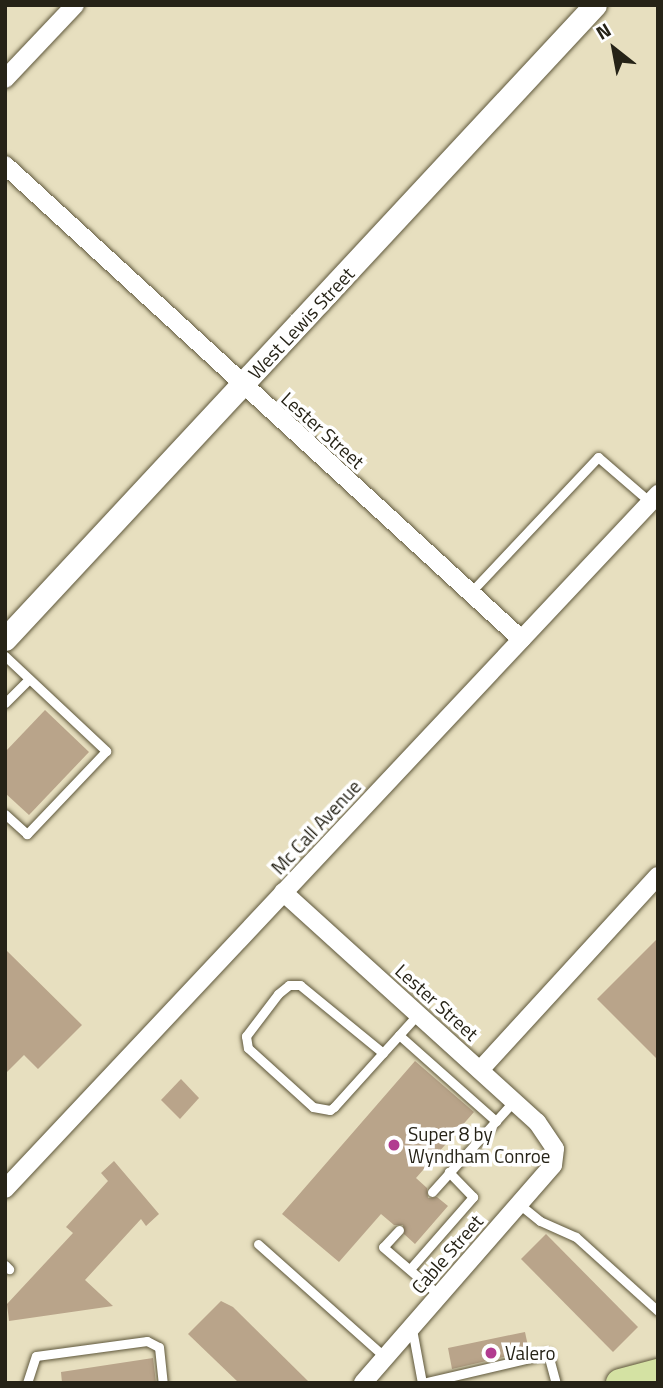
<!DOCTYPE html>
<html>
<head>
<meta charset="utf-8">
<style>
  body { margin:0 }
  #map { position:relative; width:663px; height:1388px; overflow:hidden; background:#e7dfbf; font-family:"Titillium Web",sans-serif }
  div>[style] { position:absolute }
  .building>* { inset:0; background:#b9a48a }
  .roads { filter:drop-shadow(0 0 2px #5e573b) drop-shadow(0 0 2px #5e573b) }
  .service>* { height:9px; margin:-4.5px; padding:0 4.5px; transform-origin:4.5px; border-radius:4.5px; background:#fff }
  .minor>* { height:18px; margin:-9px; padding:0 9px; transform-origin:9px; border-radius:9px; background:#fff }
  .tertiary>* { height:23px; margin:-11.5px; padding:0 11.5px; transform-origin:11.5px; border-radius:11.5px; background:#fff }
  .primary>* { height:28px; margin:-14px; padding:0 14px; transform-origin:14px; border-radius:14px; background:#d4e2a3 }
  .dots>* { width:19px; height:19px; translate:-50% -50%; box-sizing:border-box; border:4px solid #fff; border-radius:50% }
  span { translate:-50% -50%; white-space:nowrap; text-align:center; line-height:1.15; -webkit-text-stroke:7px #fff; paint-order:stroke }
  .street-label { font-size:19px; color:#262317 }
  .poi-label { font-size:19px; color:#262317 }
  .left { translate:0 -50%; text-align:left }
  .frame { position:absolute; inset:0; border:7px solid #262317; pointer-events:none }
  .north { position:absolute; left:579px; top:14px; width:70px; height:70px; -webkit-text-stroke:5px #fff; paint-order:stroke; rotate:329deg; font-size:19px; font-weight:700; line-height:28px; text-align:center; color:#262317 }
  .north::after { content:''; display:block; margin:auto; width:24px; height:32px; background:#262317; clip-path:polygon(50% 0,100% 100%,50% 72%,0 100%) }
</style>
</head>
<body>
<div id="map">
  <div class="building">
    <div style="clip-path:polygon(45px 710px,89px 752px,29px 815px,5px 793px,5px 752px)"></div>
    <div style="clip-path:polygon(658px 938px,658px 1060px,597px 999px)"></div>
    <div style="clip-path:polygon(5px 949px,82px 1025px,38px 1069px,24px 1055px,5px 1074px)"></div>
    <div style="clip-path:polygon(415px 1061px,474px 1112px,416px 1178px,427px 1188px,428px 1198px,437px 1197px,448px 1206px,415px 1244px,404px 1234px,403px 1225px,394px 1225px,381px 1214px,339px 1262px,282px 1214px)"></div>
    <div style="clip-path:polygon(181px 1079px,199px 1098px,180px 1119px,161px 1100px)"></div>
    <div style="clip-path:polygon(114px 1161px,159px 1214px,146px 1226px,141px 1219px,85px 1280px,113px 1306px,9px 1321px,7px 1304px,73px 1233px,66px 1227px,108px 1181px,101px 1173px)"></div>
    <div style="clip-path:polygon(546px 1234px,638px 1327px,613px 1352px,521px 1259px)"></div>
    <div style="clip-path:polygon(221px 1301px,233px 1307px,310px 1383px,239px 1383px,188px 1334px)"></div>
    <div style="clip-path:polygon(525px 1332px,529px 1351px,452px 1369px,448px 1348px)"></div>
    <div style="clip-path:polygon(153px 1358px,156px 1383px,62px 1383px,61px 1372px)"></div>
  </div>
  <div class="roads">
    <div class="service">
      <div style="left:470px;top:593px;width:187px;rotate:-46.7deg"></div>
      <div style="left:598px;top:457px;width:69px;rotate:40.9deg"></div>
      <div style="left:5px;top:656px;width:139px;rotate:43.2deg"></div>
      <div style="left:106px;top:751px;width:115px;rotate:133.6deg"></div>
      <div style="left:27px;top:834px;width:30px;rotate:-138deg"></div>
      <div style="left:5px;top:703px;width:34px;rotate:-45deg"></div>
      <div style="left:399px;top:1035px;width:130px;rotate:41.6deg"></div>
      <div style="left:383px;top:1053px;width:107px;rotate:-140.7deg"></div>
      <div style="left:300px;top:985px;width:11px;rotate:180deg"></div>
      <div style="left:289px;top:985px;width:14px;rotate:141deg"></div>
      <div style="left:278px;top:994px;width:53px;rotate:127.3deg"></div>
      <div style="left:246px;top:1036px;width:12px;rotate:81deg"></div>
      <div style="left:248px;top:1048px;width:88px;rotate:42.2deg"></div>
      <div style="left:313px;top:1107px;width:17px;rotate:10deg"></div>
      <div style="left:330px;top:1110px;width:5px;rotate:-37deg"></div>
      <div style="left:334px;top:1107px;width:125px;rotate:-47.9deg"></div>
      <div style="left:432px;top:1192px;width:122px;rotate:-48deg"></div>
      <div style="left:519px;top:1204px;width:27px;rotate:39deg"></div>
      <div style="left:540px;top:1221px;width:39px;rotate:24deg"></div>
      <div style="left:576px;top:1237px;width:110px;rotate:42.1deg"></div>
      <div style="left:399px;top:1230px;width:23px;rotate:133deg"></div>
      <div style="left:383px;top:1247px;width:74px;rotate:40.6deg"></div>
      <div style="left:258px;top:1244px;width:170px;rotate:41.7deg"></div>
      <div style="left:5px;top:1265px;width:6px;rotate:45deg"></div>
      <div style="left:410px;top:1269px;width:96px;rotate:-48.8deg"></div>
      <div style="left:473px;top:1197px;width:35px;rotate:-134deg"></div>
      <div style="left:412px;top:1329px;width:55px;rotate:79.5deg"></div>
      <div style="left:27px;top:1383px;width:28px;rotate:-72deg"></div>
      <div style="left:36px;top:1356px;width:112px;rotate:-7.7deg"></div>
      <div style="left:147px;top:1341px;width:13px;rotate:27deg"></div>
      <div style="left:159px;top:1347px;width:36px;rotate:84deg"></div>
      <div style="left:423px;top:1383px;width:128px;rotate:-13.1deg"></div>
      <div style="left:548px;top:1354px;width:30px;rotate:75deg"></div>
    </div>
    <div class="minor">
      <div style="left:5px;top:79px;width:102px;rotate:-46.6deg"></div>
      <div style="left:5px;top:165px;width:701px;rotate:42.57deg"></div>
      <div style="left:283px;top:892px;width:343px;rotate:42.2deg"></div>
      <div style="left:537px;top:1122px;width:32px;rotate:56deg"></div>
      <div style="left:555px;top:1149px;width:16px;rotate:97deg"></div>
      <div style="left:553px;top:1165px;width:289px;rotate:131.1deg"></div>
      <div style="left:480px;top:1070px;width:263px;rotate:-47.5deg"></div>
      <div style="left:5px;top:1189px;width:954px;rotate:-46.78deg"></div>
    </div>
    <div class="tertiary">
      <div style="left:5px;top:639px;width:866px;rotate:-47.06deg"></div>
    </div>
    <div class="primary">
      <div style="left:620px;top:1383px;width:39px;rotate:-15deg"></div>
    </div>
  </div>
  <div class="dots">
    <div style="left:394px;top:1145px;background:#b23b90"></div>
    <div style="left:491px;top:1353px;background:#b23b90"></div>
  </div>
  <div class="street-label">
    <span style="left:301px;top:323px;rotate:-47deg">West Lewis Street</span>
    <span style="left:323px;top:430px;rotate:42deg">Lester Street</span>
    <span style="left:316px;top:827px;rotate:-47deg">Mc Call Avenue</span>
    <span style="left:437px;top:1002px;rotate:42deg">Lester Street</span>
    <span style="left:447px;top:1254px;rotate:-49deg">Cable Street</span>
  </div>
  <div class="poi-label">
    <span class="left" style="left:408px;top:1145px">Super 8 by<br>Wyndham Conroe</span>
    <span class="left" style="left:505px;top:1353px">Valero</span>
  </div>
  <div class="frame"></div>
  <div class="north">N</div>
</div>
</body>
</html>
